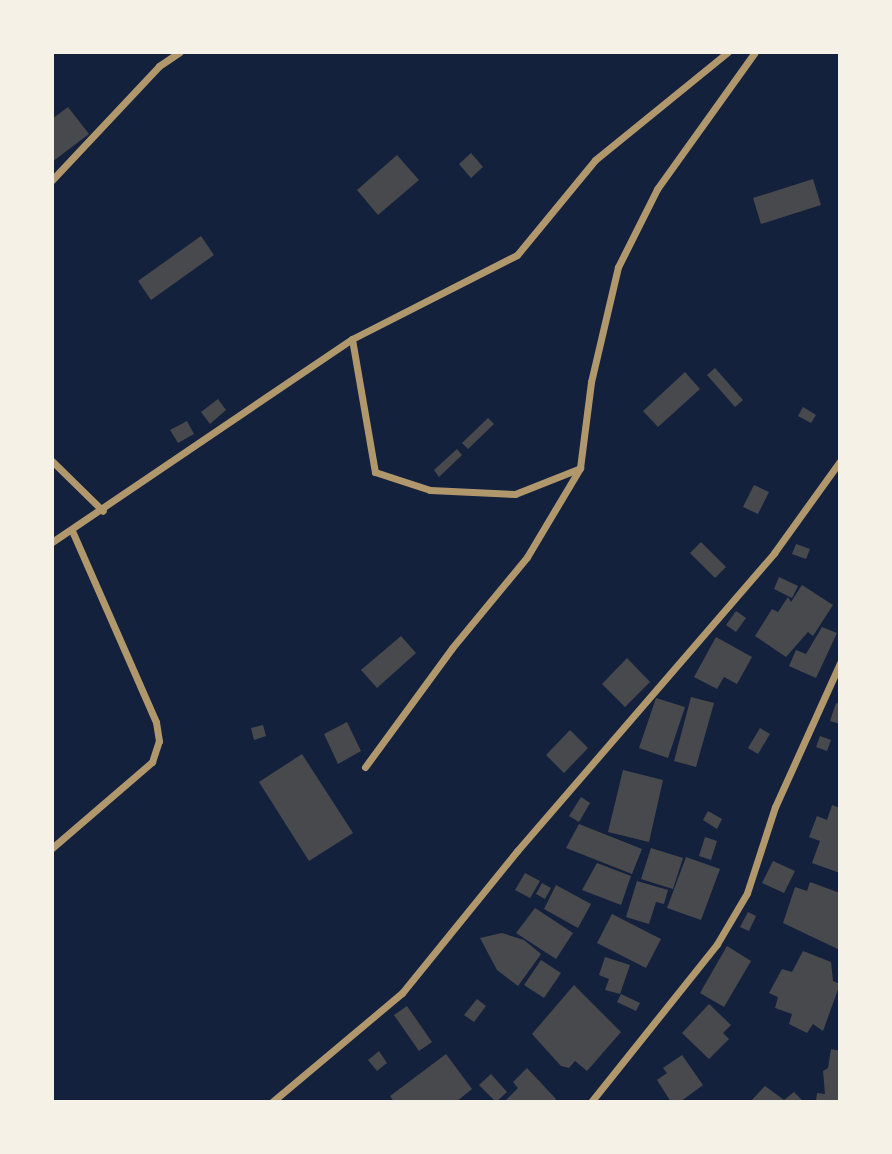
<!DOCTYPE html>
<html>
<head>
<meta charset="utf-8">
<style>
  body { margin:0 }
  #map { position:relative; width:892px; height:1154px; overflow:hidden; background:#14213d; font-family:Barlow,sans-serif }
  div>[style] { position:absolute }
  .building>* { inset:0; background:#48494c }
  .minor>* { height:7px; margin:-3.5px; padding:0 3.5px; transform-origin:3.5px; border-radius:3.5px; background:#b1986c }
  span { translate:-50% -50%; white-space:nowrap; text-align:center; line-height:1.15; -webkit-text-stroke:5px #f6f1e7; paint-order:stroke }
  .frame { position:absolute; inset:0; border:54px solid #f6f1e7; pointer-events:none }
</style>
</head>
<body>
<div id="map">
  <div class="building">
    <div style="clip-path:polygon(68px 107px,89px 134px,52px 162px,52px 119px)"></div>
    <div style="clip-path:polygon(471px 153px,483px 167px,471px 178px,459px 164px)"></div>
    <div style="clip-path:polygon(397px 155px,419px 180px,378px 215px,357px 190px)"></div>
    <div style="clip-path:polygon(813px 179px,821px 205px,761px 224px,753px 198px)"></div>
    <div style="clip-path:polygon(201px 236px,214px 255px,151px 300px,138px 281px)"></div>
    <div style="clip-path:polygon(715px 368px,743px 400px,735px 407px,707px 375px)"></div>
    <div style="clip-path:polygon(685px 372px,700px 389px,658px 427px,643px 411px)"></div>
    <div style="clip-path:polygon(218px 399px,226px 410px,210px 424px,201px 412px)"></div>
    <div style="clip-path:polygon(803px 407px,816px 415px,811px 423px,798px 416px)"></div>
    <div style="clip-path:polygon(488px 418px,494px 424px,468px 449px,462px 443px)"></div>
    <div style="clip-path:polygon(187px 421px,194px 434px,178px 443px,170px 430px)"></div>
    <div style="clip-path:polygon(457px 449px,462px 455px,439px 477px,434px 470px)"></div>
    <div style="clip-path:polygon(754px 485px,769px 492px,758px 514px,743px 507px)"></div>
    <div style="clip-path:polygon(701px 542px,726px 567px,715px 578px,690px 553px)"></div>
    <div style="clip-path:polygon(796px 544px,810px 549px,806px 559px,792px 554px)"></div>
    <div style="clip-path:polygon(779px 577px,798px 586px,792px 598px,774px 589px)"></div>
    <div style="clip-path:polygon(802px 585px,833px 605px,813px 636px,808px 632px,786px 657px,755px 636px,772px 609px,778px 612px,788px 597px,791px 602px)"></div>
    <div style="clip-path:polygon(736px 611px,746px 618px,736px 632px,726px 625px)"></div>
    <div style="clip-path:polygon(822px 627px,837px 633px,816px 678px,789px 666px,796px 650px,806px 654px)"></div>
    <div style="clip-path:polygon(401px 636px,416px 653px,377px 688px,361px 670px)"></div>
    <div style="clip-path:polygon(716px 637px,752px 657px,737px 684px,724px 677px,717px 689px,694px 677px)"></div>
    <div style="clip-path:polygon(627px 658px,650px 682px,625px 707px,602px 684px)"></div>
    <div style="clip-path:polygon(691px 697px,714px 703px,696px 767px,674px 761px)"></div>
    <div style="clip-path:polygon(656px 698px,685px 707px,668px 758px,639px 748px)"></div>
    <div style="clip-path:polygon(836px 703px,840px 704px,840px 724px,830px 721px)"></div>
    <div style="clip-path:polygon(347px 722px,361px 751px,338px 764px,324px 734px)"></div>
    <div style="clip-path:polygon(263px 725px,266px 736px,254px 740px,251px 728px)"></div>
    <div style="clip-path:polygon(760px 728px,770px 734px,758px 754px,748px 748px)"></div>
    <div style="clip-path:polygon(570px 730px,588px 748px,564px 773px,546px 755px)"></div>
    <div style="clip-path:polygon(820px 736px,831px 740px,827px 751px,816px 747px)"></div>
    <div style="clip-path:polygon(302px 754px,353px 833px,309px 861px,259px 782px)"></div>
    <div style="clip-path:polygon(623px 770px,663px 780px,649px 842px,608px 832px)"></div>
    <div style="clip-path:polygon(581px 797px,590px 803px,579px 822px,569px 816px)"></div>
    <div style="clip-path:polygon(832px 805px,840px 808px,840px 873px,812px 863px,820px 841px,809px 837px,817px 816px,827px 820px)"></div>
    <div style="clip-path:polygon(708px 811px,722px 819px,717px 829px,703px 820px)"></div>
    <div style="clip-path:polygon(579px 824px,642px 849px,632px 874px,566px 848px)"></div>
    <div style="clip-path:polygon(705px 837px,717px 841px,711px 860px,699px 856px)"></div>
    <div style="clip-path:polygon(651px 848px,683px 858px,673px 889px,641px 879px)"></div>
    <div style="clip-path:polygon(686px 857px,720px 869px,701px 920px,667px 908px)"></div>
    <div style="clip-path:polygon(773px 861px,795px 871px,784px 893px,762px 883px)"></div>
    <div style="clip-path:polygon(597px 863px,631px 876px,621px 905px,582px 890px)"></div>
    <div style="clip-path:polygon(525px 873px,540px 881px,530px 898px,515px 890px)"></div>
    <div style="clip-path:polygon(637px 881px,668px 890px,664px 904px,656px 902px,649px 924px,626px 917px)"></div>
    <div style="clip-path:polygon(810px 882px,840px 893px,840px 950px,783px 923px,795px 887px,807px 891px)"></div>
    <div style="clip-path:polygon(542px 883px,551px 888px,545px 899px,536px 894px)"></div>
    <div style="clip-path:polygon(556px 885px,591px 904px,578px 928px,544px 909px)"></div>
    <div style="clip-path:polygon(535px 908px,573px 933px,556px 959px,516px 933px)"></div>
    <div style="clip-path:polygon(748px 912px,756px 916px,749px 931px,740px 927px)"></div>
    <div style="clip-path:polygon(612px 914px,661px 939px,646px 968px,597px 943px)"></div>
    <div style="clip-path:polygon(502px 933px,524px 940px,541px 954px,518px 986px,497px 970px,480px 938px)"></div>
    <div style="clip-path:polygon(727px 946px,751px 961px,724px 1007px,700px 993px)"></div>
    <div style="clip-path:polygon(803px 951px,831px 962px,833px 981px,840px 984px,823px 1031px,813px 1024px,807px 1033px,789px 1024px,792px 1014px,775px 1008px,778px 997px,769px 993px,782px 969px,792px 972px)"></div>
    <div style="clip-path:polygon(605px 957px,630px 965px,620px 994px,605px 990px,609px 979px,599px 975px)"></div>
    <div style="clip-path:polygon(541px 960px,561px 973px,544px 998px,524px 985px)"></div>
    <div style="clip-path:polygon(574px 985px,621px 1032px,587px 1071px,575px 1061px,569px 1068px,561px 1066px,532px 1034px)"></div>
    <div style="clip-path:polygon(621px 994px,640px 1003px,636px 1011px,617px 1002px)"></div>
    <div style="clip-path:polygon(477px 999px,486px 1006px,474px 1022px,464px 1015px)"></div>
    <div style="clip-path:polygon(709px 1004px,731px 1025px,723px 1033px,729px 1039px,709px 1059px,682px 1033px)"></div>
    <div style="clip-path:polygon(407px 1006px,432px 1042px,419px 1051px,394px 1015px)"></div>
    <div style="clip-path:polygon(831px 1049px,840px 1051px,840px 1102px,816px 1102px,817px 1093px,825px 1094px,823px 1071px,828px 1068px)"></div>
    <div style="clip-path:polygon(379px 1051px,387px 1063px,377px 1071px,368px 1060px)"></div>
    <div style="clip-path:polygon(446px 1054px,472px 1089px,456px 1102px,394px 1102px,390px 1096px)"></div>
    <div style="clip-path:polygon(682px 1055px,703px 1085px,680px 1102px,671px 1102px,657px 1080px,667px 1073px,663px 1068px)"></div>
    <div style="clip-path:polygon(527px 1068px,556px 1099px,553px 1102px,504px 1102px,518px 1088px,513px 1082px)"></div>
    <div style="clip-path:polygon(491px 1074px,507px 1092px,496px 1102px,479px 1085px)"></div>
    <div style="clip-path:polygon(765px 1086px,784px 1100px,794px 1092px,804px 1102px,750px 1102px)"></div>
  </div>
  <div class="minor">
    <div style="left:52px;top:180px;width:156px;rotate:-46.8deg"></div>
    <div style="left:159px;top:66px;width:25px;rotate:-34deg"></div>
    <div style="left:352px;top:339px;width:135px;rotate:80.2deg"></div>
    <div style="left:375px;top:472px;width:58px;rotate:18.1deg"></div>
    <div style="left:430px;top:490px;width:85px;rotate:2.7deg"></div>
    <div style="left:515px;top:494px;width:68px;rotate:-21.6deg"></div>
    <div style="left:52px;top:461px;width:71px;rotate:44.4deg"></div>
    <div style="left:52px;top:542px;width:362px;rotate:-34.1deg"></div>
    <div style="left:352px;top:339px;width:185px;rotate:-27deg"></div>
    <div style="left:517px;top:255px;width:123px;rotate:-50.6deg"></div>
    <div style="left:595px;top:160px;width:171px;rotate:-39.1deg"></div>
    <div style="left:365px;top:767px;width:147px;rotate:-53.8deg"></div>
    <div style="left:452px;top:648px;width:118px;rotate:-50.5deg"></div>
    <div style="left:527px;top:557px;width:104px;rotate:-59.2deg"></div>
    <div style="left:580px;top:468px;width:87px;rotate:-82.7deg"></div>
    <div style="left:591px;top:382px;width:118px;rotate:-76.8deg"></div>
    <div style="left:618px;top:267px;width:87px;rotate:-63.4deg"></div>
    <div style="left:657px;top:189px;width:168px;rotate:-54.4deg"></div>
    <div style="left:52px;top:848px;width:132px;rotate:-40.7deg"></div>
    <div style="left:152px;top:762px;width:22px;rotate:-72deg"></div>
    <div style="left:159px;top:741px;width:19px;rotate:-99deg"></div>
    <div style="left:156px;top:722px;width:209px;rotate:-113.7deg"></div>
    <div style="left:272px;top:1102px;width:170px;rotate:-40deg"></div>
    <div style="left:402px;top:993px;width:183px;rotate:-51deg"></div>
    <div style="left:517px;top:851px;width:394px;rotate:-49.2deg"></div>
    <div style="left:774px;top:553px;width:113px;rotate:-54.3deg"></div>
    <div style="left:591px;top:1102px;width:202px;rotate:-51.4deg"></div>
    <div style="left:717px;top:944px;width:59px;rotate:-59.5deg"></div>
    <div style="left:747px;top:893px;width:90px;rotate:-72deg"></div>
    <div style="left:775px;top:807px;width:158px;rotate:-65.7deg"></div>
  </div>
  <div class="frame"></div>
</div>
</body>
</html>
